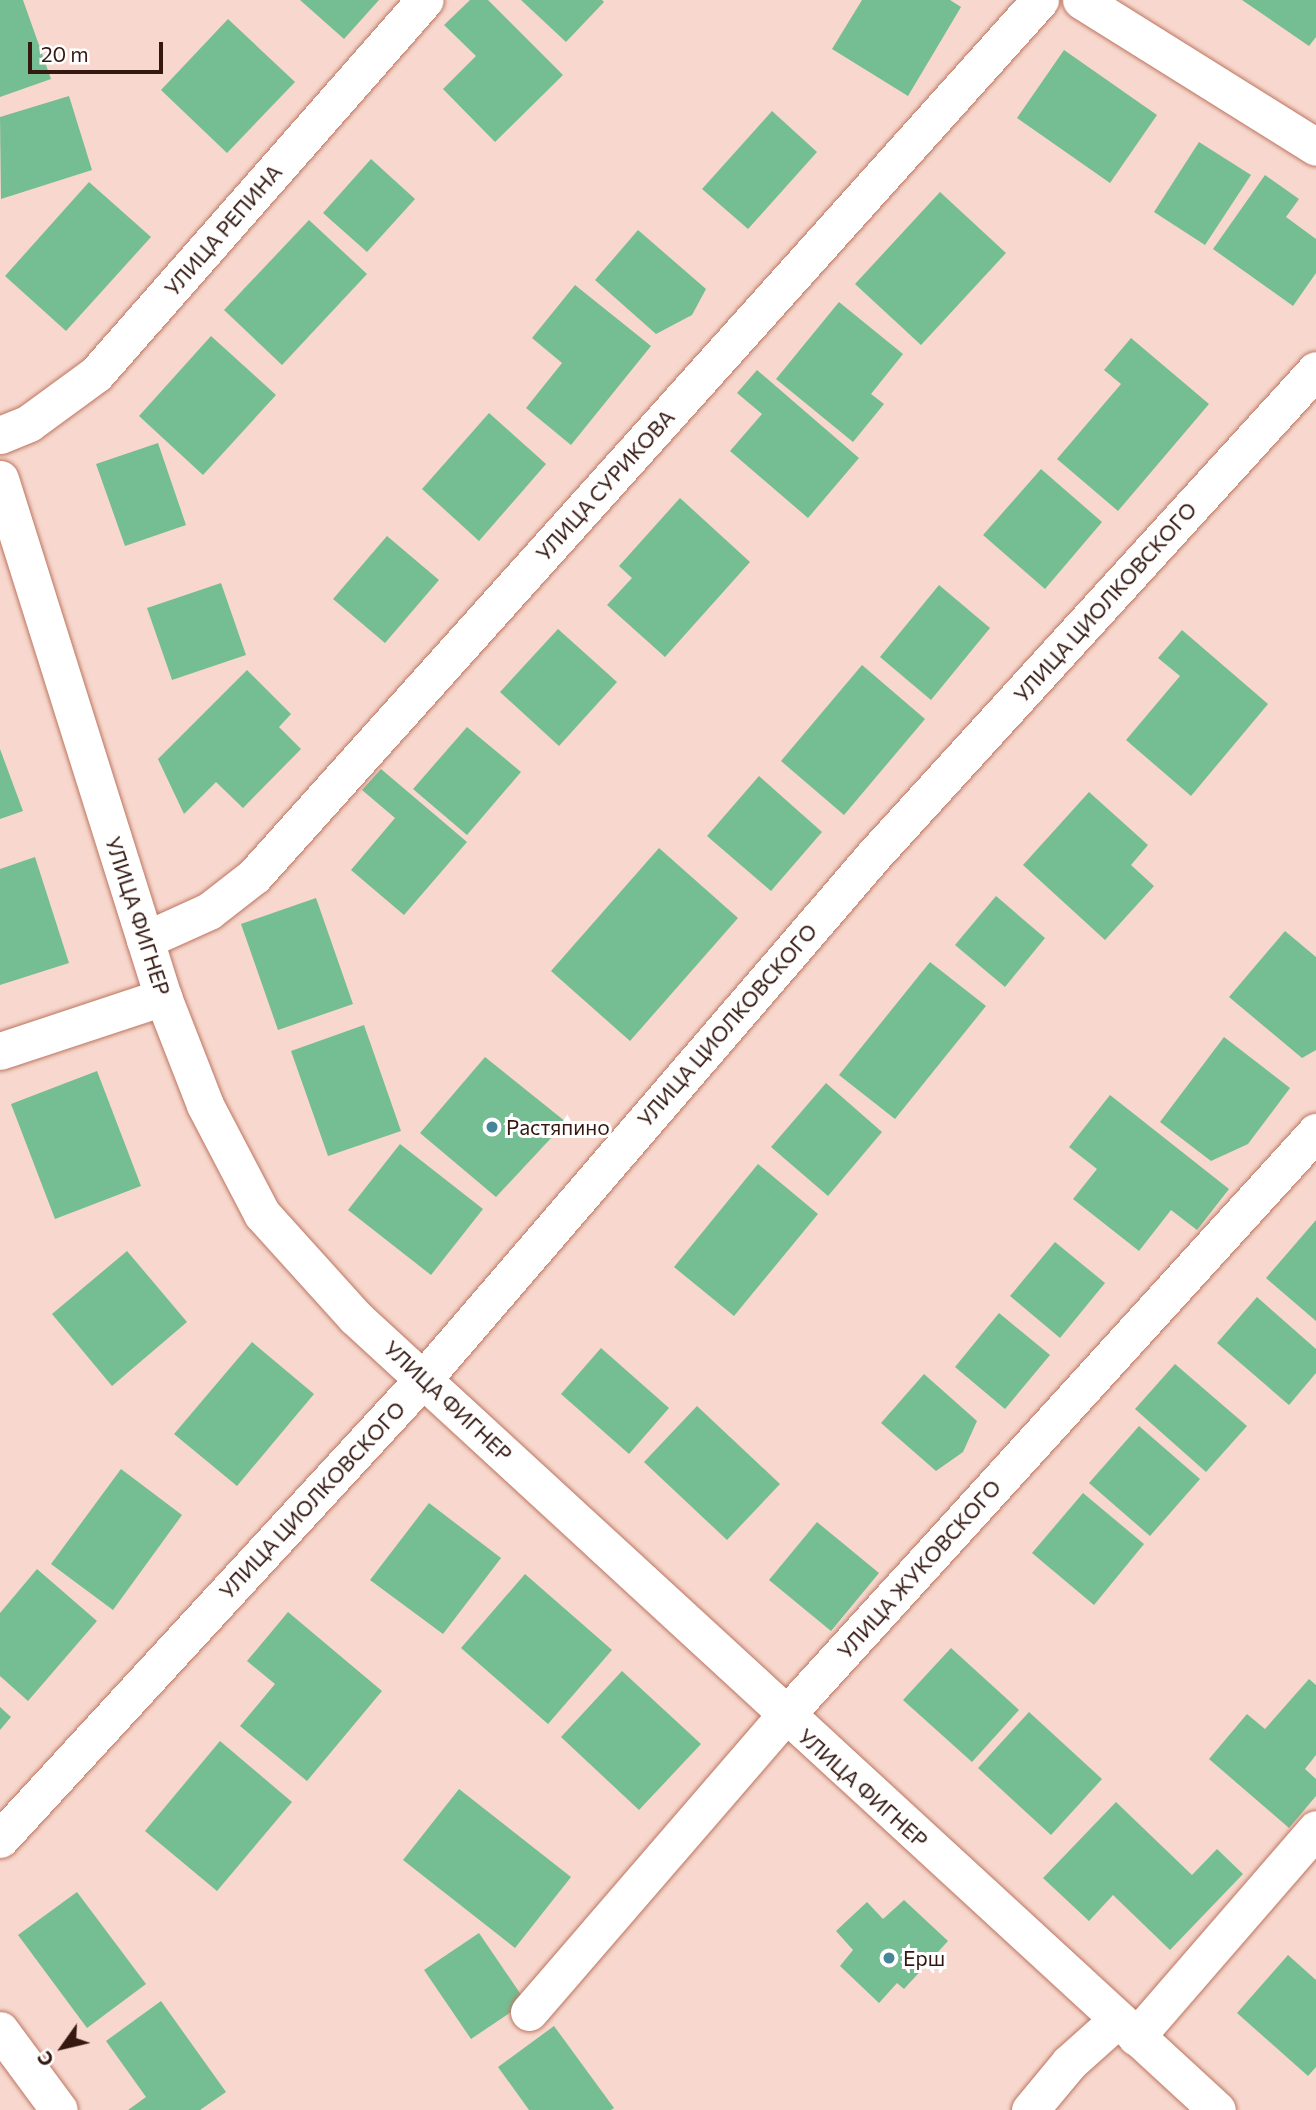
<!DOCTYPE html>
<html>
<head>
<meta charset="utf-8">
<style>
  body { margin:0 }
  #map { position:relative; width:1316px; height:2110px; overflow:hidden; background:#f8d8ce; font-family:Commissioner,sans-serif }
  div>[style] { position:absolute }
  .building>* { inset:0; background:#75bd92 }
  .roads { filter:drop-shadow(0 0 2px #bc7560) drop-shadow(0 0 2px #bc7560) }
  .street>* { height:37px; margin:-18.5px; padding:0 18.5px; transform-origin:18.5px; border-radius:18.5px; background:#fff }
  .dots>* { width:19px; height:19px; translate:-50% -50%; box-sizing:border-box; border:4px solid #fff; border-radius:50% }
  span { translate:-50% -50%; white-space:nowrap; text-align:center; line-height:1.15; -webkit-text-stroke:6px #fff; paint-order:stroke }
  .street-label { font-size:21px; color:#351911 }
  .poi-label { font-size:21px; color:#351911 }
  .left { translate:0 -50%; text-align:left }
  .north { position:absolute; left:28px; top:2012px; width:70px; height:70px; -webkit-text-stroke:5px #fff; paint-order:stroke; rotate:236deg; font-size:19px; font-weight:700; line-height:28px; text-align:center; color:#351911 }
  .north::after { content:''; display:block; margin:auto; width:24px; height:32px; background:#351911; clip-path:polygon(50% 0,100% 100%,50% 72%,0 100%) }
  .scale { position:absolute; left:28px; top:42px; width:135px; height:32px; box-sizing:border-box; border:4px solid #351911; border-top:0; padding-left:9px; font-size:21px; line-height:24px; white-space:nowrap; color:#351911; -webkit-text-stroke:5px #fff; paint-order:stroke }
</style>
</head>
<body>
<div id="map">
  <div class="building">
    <div style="clip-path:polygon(0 0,23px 0,51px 79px,0 97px)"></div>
    <div style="clip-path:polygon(300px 0,379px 0,344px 39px)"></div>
    <div style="clip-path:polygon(470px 0,488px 0,563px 75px,495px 142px,443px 89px,476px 56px,444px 25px)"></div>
    <div style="clip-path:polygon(521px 0,602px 0,604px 2px,566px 42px)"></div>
    <div style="clip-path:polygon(862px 0,950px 0,961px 7px,908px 96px,832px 49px)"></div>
    <div style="clip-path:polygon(1242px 0,1316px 0,1316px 37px,1309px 46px)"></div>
    <div style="clip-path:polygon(228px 19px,295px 82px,227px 153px,161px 90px)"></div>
    <div style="clip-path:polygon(1064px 50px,1157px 115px,1110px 183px,1017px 118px)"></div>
    <div style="clip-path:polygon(69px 96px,92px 170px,1px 199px,0 117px)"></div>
    <div style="clip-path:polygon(772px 111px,817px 152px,748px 229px,702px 189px)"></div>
    <div style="clip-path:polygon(1199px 142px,1251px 175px,1205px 245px,1154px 212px)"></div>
    <div style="clip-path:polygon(371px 159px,415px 199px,367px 252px,323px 213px)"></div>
    <div style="clip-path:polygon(1265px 175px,1299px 199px,1286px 217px,1316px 239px,1316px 273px,1293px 306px,1213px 249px)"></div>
    <div style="clip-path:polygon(89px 182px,151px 237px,66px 331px,5px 276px)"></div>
    <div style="clip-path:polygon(940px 192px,1006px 253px,921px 345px,855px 284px)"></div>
    <div style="clip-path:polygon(309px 220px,367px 274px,282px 365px,224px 310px)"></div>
    <div style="clip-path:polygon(638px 230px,706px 289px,692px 315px,656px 334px,595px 280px)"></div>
    <div style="clip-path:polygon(575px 285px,651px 346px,571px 445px,526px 408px,562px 363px,532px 338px)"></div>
    <div style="clip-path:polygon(839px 302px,903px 354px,871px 394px,884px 404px,853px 442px,776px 379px)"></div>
    <div style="clip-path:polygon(211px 336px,276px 395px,203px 475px,139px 416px)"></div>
    <div style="clip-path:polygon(1131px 338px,1209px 404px,1118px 511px,1057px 459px,1121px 384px,1104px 370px)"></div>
    <div style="clip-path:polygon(757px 370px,859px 458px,808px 518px,730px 451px,762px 414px,737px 393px)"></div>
    <div style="clip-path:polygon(489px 413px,546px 464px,479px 541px,422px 489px)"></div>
    <div style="clip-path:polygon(158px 443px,186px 525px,125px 546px,96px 464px)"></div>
    <div style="clip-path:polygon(1041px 469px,1102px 522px,1045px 589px,983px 535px)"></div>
    <div style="clip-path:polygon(680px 498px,750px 562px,665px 657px,607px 605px,632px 578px,619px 566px)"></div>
    <div style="clip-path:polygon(387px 536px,439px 580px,385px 643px,333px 599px)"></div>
    <div style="clip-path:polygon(221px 583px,246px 655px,172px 680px,147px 608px)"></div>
    <div style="clip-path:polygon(939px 585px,990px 628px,931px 700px,880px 657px)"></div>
    <div style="clip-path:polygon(558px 629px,617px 682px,559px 746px,500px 692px)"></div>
    <div style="clip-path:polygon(1182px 630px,1268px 704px,1191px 796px,1126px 740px,1180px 676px,1158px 658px)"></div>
    <div style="clip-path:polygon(862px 665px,925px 719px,844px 815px,781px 761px)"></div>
    <div style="clip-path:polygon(247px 670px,291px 714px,279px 727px,301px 749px,243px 808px,216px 782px,184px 814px,158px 759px)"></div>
    <div style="clip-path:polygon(467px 727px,521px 772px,467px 835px,413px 789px)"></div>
    <div style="clip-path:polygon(0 749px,23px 811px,0 819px)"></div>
    <div style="clip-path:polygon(381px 769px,467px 842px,404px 915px,351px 870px,395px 818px,362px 790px)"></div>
    <div style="clip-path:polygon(759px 776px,822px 832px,771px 891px,707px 836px)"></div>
    <div style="clip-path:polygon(1089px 792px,1148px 845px,1131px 865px,1154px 886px,1105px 940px,1023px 865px)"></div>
    <div style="clip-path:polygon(659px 848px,738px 918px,630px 1041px,551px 971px)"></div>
    <div style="clip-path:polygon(35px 857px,69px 963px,0 985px,0 869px)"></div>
    <div style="clip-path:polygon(996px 896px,1045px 938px,1005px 987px,955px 945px)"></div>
    <div style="clip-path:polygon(316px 898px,353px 1004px,278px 1030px,241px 924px)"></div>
    <div style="clip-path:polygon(1285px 931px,1316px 957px,1316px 1050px,1302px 1058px,1229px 997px)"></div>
    <div style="clip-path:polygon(930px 962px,986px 1006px,895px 1119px,839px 1075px)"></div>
    <div style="clip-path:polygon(364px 1025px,401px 1131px,328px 1156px,291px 1051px)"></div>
    <div style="clip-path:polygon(1224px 1037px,1290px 1088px,1248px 1144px,1211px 1161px,1160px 1122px)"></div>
    <div style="clip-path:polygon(485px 1057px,566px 1122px,496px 1197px,420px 1133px)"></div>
    <div style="clip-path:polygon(97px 1071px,141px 1186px,55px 1219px,11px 1104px)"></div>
    <div style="clip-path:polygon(826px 1083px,882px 1132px,828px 1196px,771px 1147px)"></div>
    <div style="clip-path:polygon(1110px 1095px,1229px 1189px,1197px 1230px,1171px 1210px,1139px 1251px,1073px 1199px,1097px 1169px,1069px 1147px)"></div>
    <div style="clip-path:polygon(400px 1144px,483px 1209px,431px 1275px,348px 1210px)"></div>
    <div style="clip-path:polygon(758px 1164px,818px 1214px,734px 1316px,674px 1267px)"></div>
    <div style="clip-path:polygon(1316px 1220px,1316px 1321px,1266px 1278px)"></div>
    <div style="clip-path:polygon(1055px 1242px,1105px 1283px,1060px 1338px,1010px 1296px)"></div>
    <div style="clip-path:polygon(127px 1251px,187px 1322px,112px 1386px,52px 1314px)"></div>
    <div style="clip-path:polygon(1257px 1297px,1316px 1349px,1316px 1373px,1289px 1405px,1217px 1343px)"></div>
    <div style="clip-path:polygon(999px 1313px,1050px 1355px,1005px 1409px,955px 1367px)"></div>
    <div style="clip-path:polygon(252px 1342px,314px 1394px,237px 1486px,174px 1434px)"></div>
    <div style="clip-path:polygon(601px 1348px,669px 1408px,629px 1454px,561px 1394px)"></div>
    <div style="clip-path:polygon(1175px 1364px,1247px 1426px,1206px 1472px,1135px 1409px)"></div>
    <div style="clip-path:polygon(924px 1374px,977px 1421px,963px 1452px,936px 1471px,881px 1423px)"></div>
    <div style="clip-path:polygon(697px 1406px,780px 1484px,727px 1540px,644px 1462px)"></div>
    <div style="clip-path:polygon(1139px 1426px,1200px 1479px,1150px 1536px,1089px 1483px)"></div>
    <div style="clip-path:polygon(121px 1469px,182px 1515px,113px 1610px,51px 1564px)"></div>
    <div style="clip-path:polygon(1083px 1493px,1144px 1544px,1094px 1605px,1032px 1553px)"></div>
    <div style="clip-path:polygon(429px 1503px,501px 1558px,443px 1634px,370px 1580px)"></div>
    <div style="clip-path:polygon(817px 1522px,879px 1573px,831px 1631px,769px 1580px)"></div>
    <div style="clip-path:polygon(37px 1569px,97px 1621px,28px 1701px,0 1676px,0 1613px)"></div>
    <div style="clip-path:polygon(525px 1574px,612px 1650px,548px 1724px,461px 1648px)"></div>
    <div style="clip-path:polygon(288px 1612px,382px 1691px,307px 1781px,240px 1726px,275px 1684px,247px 1661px)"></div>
    <div style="clip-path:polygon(951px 1648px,1019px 1710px,972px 1762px,903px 1700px)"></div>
    <div style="clip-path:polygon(622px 1671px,701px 1744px,639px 1810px,561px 1737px)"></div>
    <div style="clip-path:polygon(1309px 1679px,1316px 1685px,1316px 1755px,1305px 1769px,1316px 1779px,1316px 1796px,1289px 1828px,1209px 1759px,1247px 1714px,1265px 1729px)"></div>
    <div style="clip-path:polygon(0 1707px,11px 1717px,0 1730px)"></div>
    <div style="clip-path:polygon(1029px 1712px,1102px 1779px,1051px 1835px,978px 1768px)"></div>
    <div style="clip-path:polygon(220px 1741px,292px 1802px,217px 1891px,145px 1831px)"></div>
    <div style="clip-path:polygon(459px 1789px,571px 1877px,515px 1948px,403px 1860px)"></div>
    <div style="clip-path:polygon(1116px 1802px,1192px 1875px,1217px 1849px,1243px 1874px,1170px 1950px,1113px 1895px,1089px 1921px,1043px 1878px)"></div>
    <div style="clip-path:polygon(77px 1892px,146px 1984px,87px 2028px,18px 1935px)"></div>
    <div style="clip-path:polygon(904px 1900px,948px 1941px,904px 1989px,897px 1983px,879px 2003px,840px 1966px,853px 1950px,836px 1931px,867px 1902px,883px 1919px)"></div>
    <div style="clip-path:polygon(479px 1933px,526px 2002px,471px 2039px,424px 1970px)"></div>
    <div style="clip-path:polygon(1288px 1955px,1316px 1980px,1316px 2067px,1308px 2076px,1237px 2013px)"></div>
    <div style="clip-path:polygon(161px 2001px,226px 2092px,200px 2110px,128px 2110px,146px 2097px,106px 2041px)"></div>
    <div style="clip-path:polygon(554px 2026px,614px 2108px,611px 2110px,529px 2110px,498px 2067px)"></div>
  </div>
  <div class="roads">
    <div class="street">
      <div style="left:1081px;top:0;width:277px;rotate:32deg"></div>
      <div style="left:0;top:435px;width:31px;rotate:-22deg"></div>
      <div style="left:29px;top:423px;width:83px;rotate:-36.2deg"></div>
      <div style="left:96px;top:374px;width:498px;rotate:-48.7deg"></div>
      <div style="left:0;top:479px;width:543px;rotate:72.53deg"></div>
      <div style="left:163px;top:997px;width:116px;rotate:68.7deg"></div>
      <div style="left:205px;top:1105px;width:123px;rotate:62.4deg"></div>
      <div style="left:262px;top:1214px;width:139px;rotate:47.9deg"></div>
      <div style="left:355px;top:1317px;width:1171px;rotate:42.61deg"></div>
      <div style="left:145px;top:940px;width:70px;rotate:-24.4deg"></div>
      <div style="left:209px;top:911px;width:57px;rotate:-37.9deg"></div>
      <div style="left:254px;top:876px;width:1177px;rotate:-48.1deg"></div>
      <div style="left:0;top:1051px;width:172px;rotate:-18.3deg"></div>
      <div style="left:0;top:1839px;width:628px;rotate:-47.39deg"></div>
      <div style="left:425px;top:1377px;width:689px;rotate:-49.3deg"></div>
      <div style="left:874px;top:855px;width:656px;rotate:-47.66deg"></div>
      <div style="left:529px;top:2012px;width:390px;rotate:-49.2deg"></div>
      <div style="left:784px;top:1717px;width:791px;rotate:-47.72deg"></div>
      <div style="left:0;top:2030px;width:99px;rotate:53.6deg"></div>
      <div style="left:1136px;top:2037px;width:275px;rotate:-49.1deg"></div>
      <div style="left:1030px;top:2110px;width:61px;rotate:-50.3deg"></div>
      <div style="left:1069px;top:2063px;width:64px;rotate:-41.9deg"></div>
    </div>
  </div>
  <div class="dots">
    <div style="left:492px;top:1127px;background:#458798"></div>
    <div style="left:889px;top:1958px;background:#458798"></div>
  </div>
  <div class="street-label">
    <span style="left:223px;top:230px;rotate:-49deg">УЛИЦА РЕПИНА</span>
    <span style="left:605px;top:485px;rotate:-48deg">УЛИЦА СУРИКОВА</span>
    <span style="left:1105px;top:602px;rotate:-48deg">УЛИЦА ЦИОЛКОВСКОГО</span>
    <span style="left:138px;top:916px;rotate:72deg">УЛИЦА ФИГНЕР</span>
    <span style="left:727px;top:1025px;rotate:-49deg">УЛИЦА ЦИОЛКОВСКОГО</span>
    <span style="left:448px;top:1401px;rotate:43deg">УЛИЦА ФИГНЕР</span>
    <span style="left:312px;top:1500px;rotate:-47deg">УЛИЦА ЦИОЛКОВСКОГО</span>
    <span style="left:919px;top:1569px;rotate:-48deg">УЛИЦА ЖУКОВСКОГО</span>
    <span style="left:863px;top:1788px;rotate:42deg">УЛИЦА ФИГНЕР</span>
  </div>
  <div class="poi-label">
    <span class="left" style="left:506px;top:1127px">Растяпино</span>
    <span class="left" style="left:903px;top:1958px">Ерш</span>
  </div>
  <div class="north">С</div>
  <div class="scale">20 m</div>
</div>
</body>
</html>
